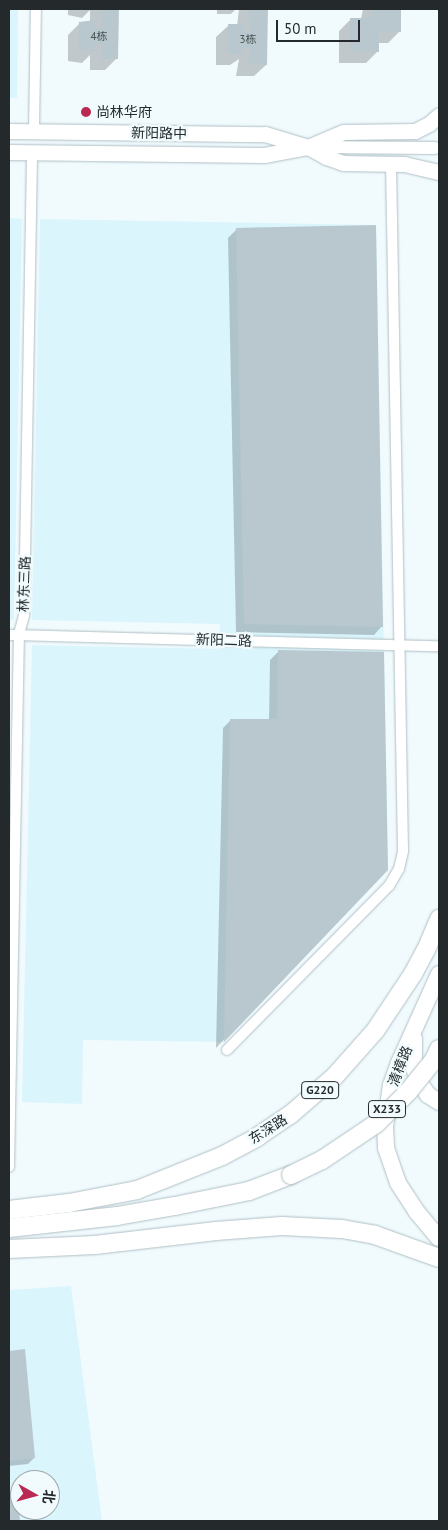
<!DOCTYPE html>
<html>
<head>
<meta charset="utf-8">
<style>
  body { margin:0 }
  #map { position:relative; width:448px; height:1530px; overflow:hidden; background:#f1fbfe; font-family:"PT Sans","Noto Sans SC",sans-serif }
  div>[style] { position:absolute }
  .built>* { inset:0; background:#dbf5fd }
  .shadow>* { inset:0; background:#0003 }
  .building>* { inset:0; background:#b8c8ce }
  .roads { filter:drop-shadow(0 0 1px #afbfc4) drop-shadow(0 0 1px #afbfc4) }
  .minor>* { height:10px; margin:-5px; padding:0 5px; transform-origin:5px; border-radius:5px; background:#fff }
  .tertiary>* { height:12px; margin:-6px; padding:0 6px; transform-origin:6px; border-radius:6px; background:#fff }
  .secondary>* { height:15px; margin:-7.5px; padding:0 7.5px; transform-origin:7.5px; border-radius:7.5px; background:#fff }
  .primary>* { height:16px; margin:-8px; padding:0 8px; transform-origin:8px; border-radius:8px; background:#fff }
  .trunk>* { height:18px; margin:-9px; padding:0 9px; transform-origin:9px; border-radius:9px; background:#fff }
  .bridges { filter:drop-shadow(0 0 1px #afbfc4) drop-shadow(0 0 1px #afbfc4) }
  .trunk-bridge>* { height:18px; margin:-9px; padding:0 9px; transform-origin:9px; border-radius:9px; background:#fff }
  .dots>* { width:14px; height:14px; translate:-50% -50%; box-sizing:border-box; border:2px solid #f1fbfe; border-radius:50% }
  span { translate:-50% -50%; white-space:nowrap; text-align:center; line-height:1.15; -webkit-text-stroke:4.5px #f1fbfe; paint-order:stroke }
  .number-label { font-size:11px; color:#495254 }
  .number-label span { -webkit-text-stroke-width:0 }
  .shield-label span { padding:1px 4px; background:#f1fbfe; border:1px solid; border-radius:4px; -webkit-text-stroke-width:0 }
  .shield-label { font-size:12px; color:#242a2c; font-weight:700 }
  .poi-label { font-size:14px; color:#242a2c }
  .left { translate:0 -50%; text-align:left }
  .street-label { font-size:14px; color:#242a2c }
  .frame { position:absolute; inset:0; border:10px solid #242a2c; pointer-events:none }
  .north { position:absolute; left:10px; top:1470px; width:50px; height:50px; box-sizing:border-box; background:#f1fbfe; border:1px solid #9fa7aa; border-radius:50%; rotate:97deg; font-size:14px; font-weight:700; line-height:20px; text-align:center; color:#242a2c }
  .north::after { content:''; display:block; margin:auto; width:18px; height:22px; background:#b92953; clip-path:polygon(50% 0,100% 100%,50% 72%,0 100%) }
  .scale { position:absolute; left:276px; top:20px; width:84px; height:22px; box-sizing:border-box; border:2px solid #242a2c; border-top:0; padding-left:6px; font-size:15px; line-height:18px; white-space:nowrap; color:#242a2c; -webkit-text-stroke:4px #f1fbfe; paint-order:stroke }
</style>
</head>
<body>
<div id="map">
  <div class="built">
    <div style="clip-path:polygon(9px 9px,18px 9px,17px 98px,9px 98px)"></div>
    <div style="clip-path:polygon(9px 218px,22px 219px,14px 620px,9px 620px)"></div>
    <div style="clip-path:polygon(40px 219px,376px 225px,388px 870px,224px 1042px,83px 1040px,82px 1104px,22px 1102px,32px 645px,219px 649px,220px 624px,32px 620px)"></div>
    <div style="clip-path:polygon(evenodd,71px 1286px,102px 1521px,9px 1521px,9px 1290px,71px 1286px,20px 1480px,50px 1480px,50px 1510px,20px 1510px,20px 1480px)"></div>
  </div>
  <div class="shadow">
    <div style="clip-path:polygon(68px 9px,117px 9px,117px 58px,105px 70px,90px 70px,90px 55px,82px 63px,68px 61px,68px 35px,80px 23px,90px 22px,90px 10px,82px 18px,68px 15px)"></div>
    <div style="clip-path:polygon(217px 9px,236px 9px,231px 14px,217px 14px)"></div>
    <div style="clip-path:polygon(239px 9px,267px 9px,266px 65px,254px 76px,236px 76px,239px 59px,230px 65px,216px 65px,216px 37px,228px 26px,237px 26px)"></div>
    <div style="clip-path:polygon(363px 9px,400px 9px,400px 31px,388px 43px,378px 43px,378px 51px,366px 63px,339px 63px,339px 31px,351px 19px,361px 19px)"></div>
    <div style="clip-path:polygon(237px 229px,382px 626px,374px 635px,236px 632px,228px 238px)"></div>
    <div style="clip-path:polygon(279px 651px,386px 869px,216px 1048px,223px 728px,231px 720px,269px 720px,270px 660px)"></div>
    <div style="clip-path:polygon(23px 1350px,34px 1458px,28px 1464px,9px 1466px,9px 1352px)"></div>
  </div>
  <div class="building">
    <div style="clip-path:polygon(101px 9px,119px 9px,118px 59px,101px 59px,101px 44px,95px 44px,95px 52px,79px 49px,79px 22px,95px 20px,95px 28px,101px 28px)"></div>
    <div style="clip-path:polygon(248px 9px,268px 9px,267px 65px,248px 65px,250px 48px,244px 48px,243px 54px,227px 54px,228px 24px,244px 24px,244px 30px,250px 30px)"></div>
    <div style="clip-path:polygon(372px 9px,401px 9px,401px 32px,379px 32px,379px 52px,350px 51px,350px 18px,372px 18px)"></div>
    <div style="clip-path:polygon(376px 225px,383px 627px,244px 624px,236px 228px)"></div>
    <div style="clip-path:polygon(278px 650px,384px 652px,388px 870px,224px 1042px,230px 719px,277px 719px)"></div>
    <div style="clip-path:polygon(25px 1349px,35px 1458px,9px 1461px,9px 1351px)"></div>
    <div style="clip-path:polygon(17px 1490px,20px 1521px,9px 1521px,9px 1491px)"></div>
  </div>
  <div class="roads">
    <div class="minor">
      <div style="left:34px;top:131px;width:122px;rotate:-89.1deg"></div>
      <div style="left:9px;top:635px;width:430px;rotate:1.5deg"></div>
      <div style="left:227px;top:1050px;width:231px;rotate:-45.4deg"></div>
      <div style="left:389px;top:886px;width:20px;rotate:-60deg"></div>
      <div style="left:399px;top:869px;width:18px;rotate:-77deg"></div>
      <div style="left:403px;top:851px;width:687px;rotate:-91deg"></div>
      <div style="left:9px;top:1167px;width:533px;rotate:-88.93deg"></div>
      <div style="left:19px;top:634px;width:20px;rotate:-75deg"></div>
      <div style="left:24px;top:615px;width:463px;rotate:-89deg"></div>
    </div>
    <div class="tertiary">
      <div style="left:312px;top:147px;width:123px;rotate:0.5deg"></div>
    </div>
    <div class="secondary">
      <div style="left:9px;top:131px;width:256px;rotate:0.7deg"></div>
      <div style="left:265px;top:134px;width:45px;rotate:16.8deg"></div>
      <div style="left:308px;top:147px;width:21px;rotate:29deg"></div>
      <div style="left:326px;top:157px;width:18px;rotate:19deg"></div>
      <div style="left:343px;top:163px;width:61px;rotate:0.9deg"></div>
      <div style="left:404px;top:164px;width:36px;rotate:13deg"></div>
      <div style="left:9px;top:152px;width:255px;rotate:0.7deg"></div>
      <div style="left:264px;top:155px;width:45px;rotate:-10.3deg"></div>
      <div style="left:308px;top:147px;width:39px;rotate:-23deg"></div>
      <div style="left:344px;top:132px;width:71px;rotate:-0.8deg"></div>
      <div style="left:415px;top:131px;width:16px;rotate:-27deg"></div>
      <div style="left:429px;top:124px;width:13px;rotate:-42deg"></div>
    </div>
    <div class="primary">
      <div style="left:439px;top:974px;width:98px;rotate:114.2deg"></div>
      <div style="left:399px;top:1063px;width:23px;rotate:110deg"></div>
      <div style="left:391px;top:1085px;width:42px;rotate:98.1deg"></div>
      <div style="left:385px;top:1127px;width:21px;rotate:87deg"></div>
      <div style="left:386px;top:1148px;width:37px;rotate:71deg"></div>
      <div style="left:398px;top:1183px;width:33px;rotate:57deg"></div>
      <div style="left:416px;top:1211px;width:35px;rotate:50deg"></div>
      <div style="left:414px;top:1039px;width:29px;rotate:90deg"></div>
      <div style="left:414px;top:1068px;width:15px;rotate:70deg"></div>
      <div style="left:419px;top:1082px;width:16px;rotate:55deg"></div>
      <div style="left:428px;top:1095px;width:13px;rotate:32deg"></div>
    </div>
    <div class="trunk">
      <div style="left:9px;top:1210px;width:60px;rotate:-6.7deg"></div>
      <div style="left:69px;top:1203px;width:69px;rotate:-10.8deg"></div>
      <div style="left:137px;top:1190px;width:92px;rotate:-21.8deg"></div>
      <div style="left:222px;top:1156px;width:40px;rotate:-28deg"></div>
      <div style="left:257px;top:1137px;width:40px;rotate:-34deg"></div>
      <div style="left:290px;top:1115px;width:60px;rotate:-40.9deg"></div>
      <div style="left:335px;top:1076px;width:60px;rotate:-48.4deg"></div>
      <div style="left:375px;top:1031px;width:69px;rotate:-56.3deg"></div>
      <div style="left:413px;top:974px;width:27px;rotate:-62deg"></div>
      <div style="left:426px;top:950px;width:34px;rotate:-67deg"></div>
      <div style="left:9px;top:1228px;width:109px;rotate:-6.3deg"></div>
      <div style="left:117px;top:1216px;width:59px;rotate:-9.8deg"></div>
      <div style="left:175px;top:1206px;width:76px;rotate:-11.5deg"></div>
      <div style="left:249px;top:1191px;width:45px;rotate:-20.9deg"></div>
      <div style="left:9px;top:1249px;width:86px;rotate:-2.7deg"></div>
      <div style="left:95px;top:1245px;width:122px;rotate:-6.6deg"></div>
      <div style="left:216px;top:1231px;width:66px;rotate:-4.3deg"></div>
      <div style="left:282px;top:1226px;width:60px;rotate:2.9deg"></div>
      <div style="left:342px;top:1229px;width:34px;rotate:10deg"></div>
      <div style="left:375px;top:1235px;width:68px;rotate:19.8deg"></div>
    </div>
  </div>
  <div class="bridges">
    <div class="trunk-bridge">
      <div style="left:291px;top:1175px;width:34px;rotate:-26deg"></div>
      <div style="left:322px;top:1160px;width:66px;rotate:-33.9deg"></div>
      <div style="left:377px;top:1123px;width:44px;rotate:-45deg"></div>
      <div style="left:408px;top:1092px;width:41px;rotate:-50.9deg"></div>
      <div style="left:434px;top:1060px;width:12px;rotate:-66deg"></div>
    </div>
  </div>
  <div class="dots">
    <div style="left:86px;top:112px;background:#b92953"></div>
  </div>
  <div class="number-label">
    <span style="left:99px;top:36px">4栋</span>
    <span style="left:248px;top:39px">3栋</span>
  </div>
  <div class="shield-label">
    <span style="left:320px;top:1090px">G220</span>
    <span style="left:387px;top:1109px">X233</span>
  </div>
  <div class="poi-label">
    <span class="left" style="left:96px;top:112px">尚林华府</span>
  </div>
  <div class="street-label">
    <span style="left:159px;top:133px;rotate:1deg">新阳路中</span>
    <span style="left:24px;top:584px;rotate:-88deg">林东三路</span>
    <span style="left:224px;top:640px;rotate:2deg">新阳二路</span>
    <span style="left:400px;top:1066px;rotate:-69deg">清樟路</span>
    <span style="left:268px;top:1129px;rotate:-32deg">东深路</span>
  </div>
  <div class="frame"></div>
  <div class="north">北</div>
  <div class="scale">50 m</div>
</div>
</body>
</html>
